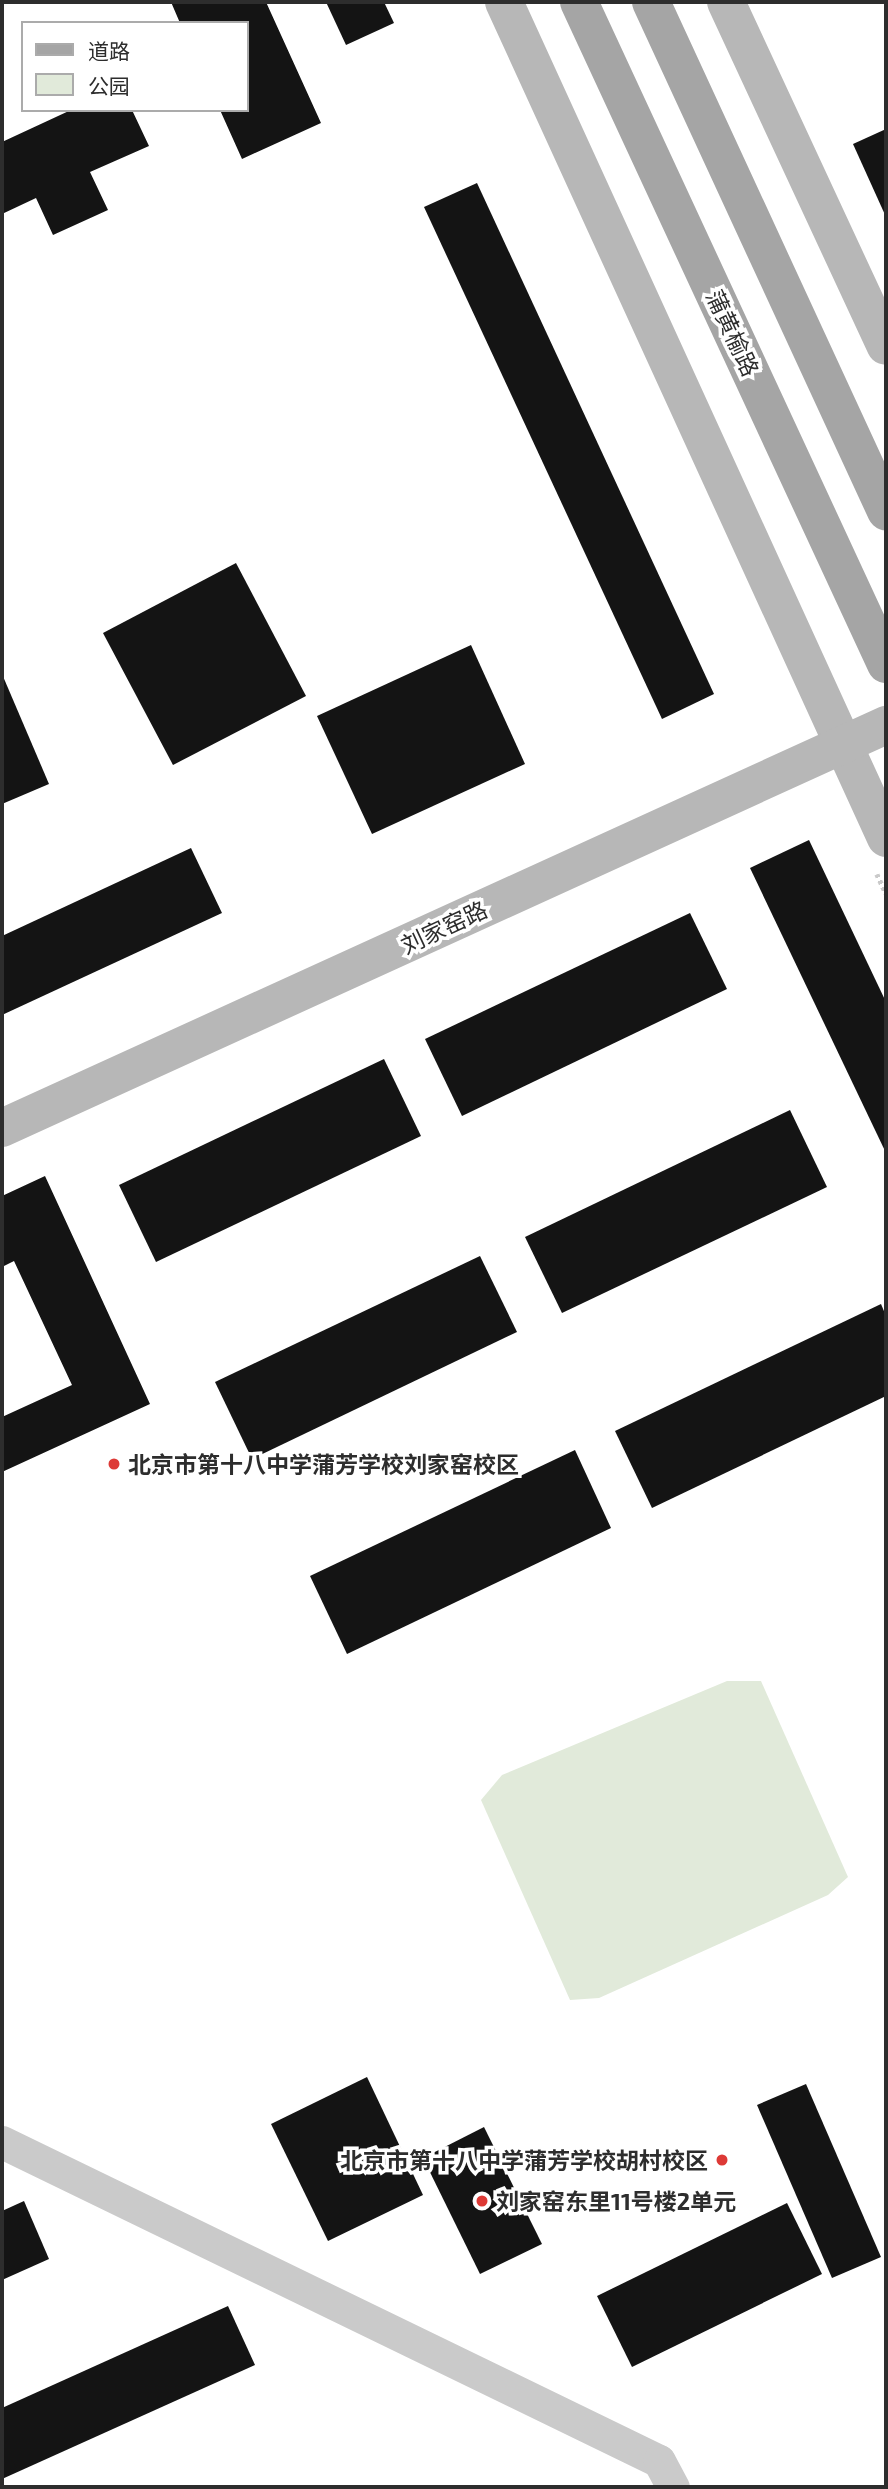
<!DOCTYPE html>
<html>
<head>
<meta charset="utf-8">
<style>
  body { margin:0 }
  #map { position:relative; width:888px; height:2489px; overflow:hidden; background:#fff; font-family:"Exo 2","Noto Sans SC",sans-serif }
  div>[style] { position:absolute }
  .green>* { inset:0; background:#e1eada }
  .building>* { inset:0; background:#141414 }
  .path>* { height:4.5px; margin-top:-2.25px; transform-origin:0; background:repeating-linear-gradient(90deg,#cacaca 0 3.5px,transparent 0 7px) }
  .street>* { height:33px; margin:-16.5px; padding:0 16.5px; transform-origin:16.5px; border-radius:16.5px; background:#cacaca }
  .secondary>* { height:38px; margin:-19px; padding:0 19px; transform-origin:19px; border-radius:19px; background:#b7b7b7 }
  .primary>* { height:38px; margin:-19px; padding:0 19px; transform-origin:19px; border-radius:19px; background:#a5a5a5 }
  .dots>* { width:19px; height:19px; translate:-50% -50%; box-sizing:border-box; border:4px solid #fff; border-radius:50% }
  span { translate:-50% -50%; white-space:nowrap; text-align:center; line-height:1.15; -webkit-text-stroke:7px #fff; paint-order:stroke }
  .street-label { font-size:23px; color:#2d2d2d }
  .poi-label { font-size:23px; color:#2d2d2d; font-weight:700 }
  .left { translate:0 -50%; text-align:left }
  .right { translate:-100% -50%; text-align:right }
  .frame { position:absolute; inset:0; border:4px solid #2d2d2d; pointer-events:none }
  .legend { position:absolute; left:21px; top:21px; width:228px; height:91px; box-sizing:border-box; background:#fff; border:2px solid #ababab; margin:0; padding:9px 12px; list-style:none; font-size:21px; color:#2d2d2d }
  .legend li { display:flex; align-items:center; gap:14px; height:35px }
  .legend b { width:35px; border:2px solid #ababab }
</style>
</head>
<body>
<div id="map">
  <div class="green">
    <div style="clip-path:polygon(727px 1681px,761px 1681px,848px 1877px,828px 1895px,599px 1998px,570px 2000px,481px 1800px,502px 1775px)"></div>
  </div>
  <div class="building">
    <div style="clip-path:polygon(171px 2px,266px 2px,321px 123px,242px 159px,220px 110px,247px 110px,247px 23px,180px 23px)"></div>
    <div style="clip-path:polygon(326px 2px,384px 2px,394px 23px,346px 45px)"></div>
    <div style="clip-path:polygon(71px 110px,132px 110px,149px 146px,90px 172px,108px 210px,53px 235px,36px 198px,2px 214px,2px 142px)"></div>
    <div style="clip-path:polygon(886px 129px,886px 217px,853px 144px)"></div>
    <div style="clip-path:polygon(477px 183px,714px 694px,662px 719px,424px 207px)"></div>
    <div style="clip-path:polygon(236px 563px,306px 696px,173px 765px,103px 633px)"></div>
    <div style="clip-path:polygon(471px 645px,525px 764px,372px 834px,317px 716px)"></div>
    <div style="clip-path:polygon(2px 674px,49px 784px,2px 804px)"></div>
    <div style="clip-path:polygon(809px 840px,886px 1002px,886px 1153px,750px 868px)"></div>
    <div style="clip-path:polygon(191px 848px,222px 913px,2px 1015px,2px 936px)"></div>
    <div style="clip-path:polygon(690px 913px,727px 989px,462px 1116px,425px 1039px)"></div>
    <div style="clip-path:polygon(384px 1059px,421px 1136px,156px 1262px,119px 1185px)"></div>
    <div style="clip-path:polygon(790px 1110px,827px 1187px,562px 1313px,525px 1237px)"></div>
    <div style="clip-path:polygon(45px 1176px,150px 1404px,2px 1472px,2px 1417px,72px 1385px,14px 1261px,2px 1267px,2px 1196px)"></div>
    <div style="clip-path:polygon(480px 1256px,517px 1332px,252px 1459px,215px 1382px)"></div>
    <div style="clip-path:polygon(881px 1304px,886px 1316px,886px 1396px,652px 1508px,615px 1431px)"></div>
    <div style="clip-path:polygon(575px 1450px,611px 1528px,347px 1654px,310px 1576px)"></div>
    <div style="clip-path:polygon(367px 2077px,423px 2195px,328px 2241px,271px 2124px)"></div>
    <div style="clip-path:polygon(806px 2084px,881px 2257px,832px 2278px,757px 2105px)"></div>
    <div style="clip-path:polygon(484px 2127px,542px 2244px,480px 2274px,423px 2158px)"></div>
    <div style="clip-path:polygon(24px 2201px,49px 2259px,2px 2280px,2px 2211px)"></div>
    <div style="clip-path:polygon(787px 2203px,822px 2274px,632px 2367px,597px 2296px)"></div>
    <div style="clip-path:polygon(228px 2306px,255px 2365px,2px 2479px,2px 2408px)"></div>
  </div>
  <div class="path">
    <div style="left:877px;top:874px;width:21px;rotate:65deg"></div>
  </div>
  <div class="street">
    <div style="left:2px;top:2142px;width:730px;rotate:25.9deg"></div>
    <div style="left:659px;top:2461px;width:30px;rotate:62deg"></div>
  </div>
  <div class="secondary">
    <div style="left:504px;top:2px;width:919px;rotate:65.44deg"></div>
    <div style="left:726px;top:2px;width:379px;rotate:65.1deg"></div>
    <div style="left:2px;top:1128px;width:972px;rotate:-24.51deg"></div>
  </div>
  <div class="primary">
    <div style="left:579px;top:2px;width:730px;rotate:65.12deg"></div>
    <div style="left:651px;top:2px;width:561px;rotate:65.22deg"></div>
  </div>
  <div class="dots">
    <div style="left:114px;top:1464px;background:#dd3a36"></div>
    <div style="left:722px;top:2160px;background:#dd3a36"></div>
    <div style="left:482px;top:2201px;background:#dd3a36"></div>
  </div>
  <div class="street-label">
    <span style="left:733px;top:333px;rotate:65deg">蒲黄榆路</span>
    <span style="left:444px;top:927px;rotate:-25deg">刘家窑路</span>
  </div>
  <div class="poi-label">
    <span class="left" style="left:128px;top:1464px">北京市第十八中学蒲芳学校刘家窑校区</span>
    <span class="right" style="left:708px;top:2160px">北京市第十八中学蒲芳学校胡村校区</span>
    <span class="left" style="left:496px;top:2201px">刘家窑东里11号楼2单元</span>
  </div>
  <div class="frame"></div>
  <ul class="legend">
  <li><b style="height:9px;background:#a5a5a5"></b>道路</li>
  <li><b style="height:19px;background:#e1eada"></b>公园</li>
  </ul>
</div>
</body>
</html>
